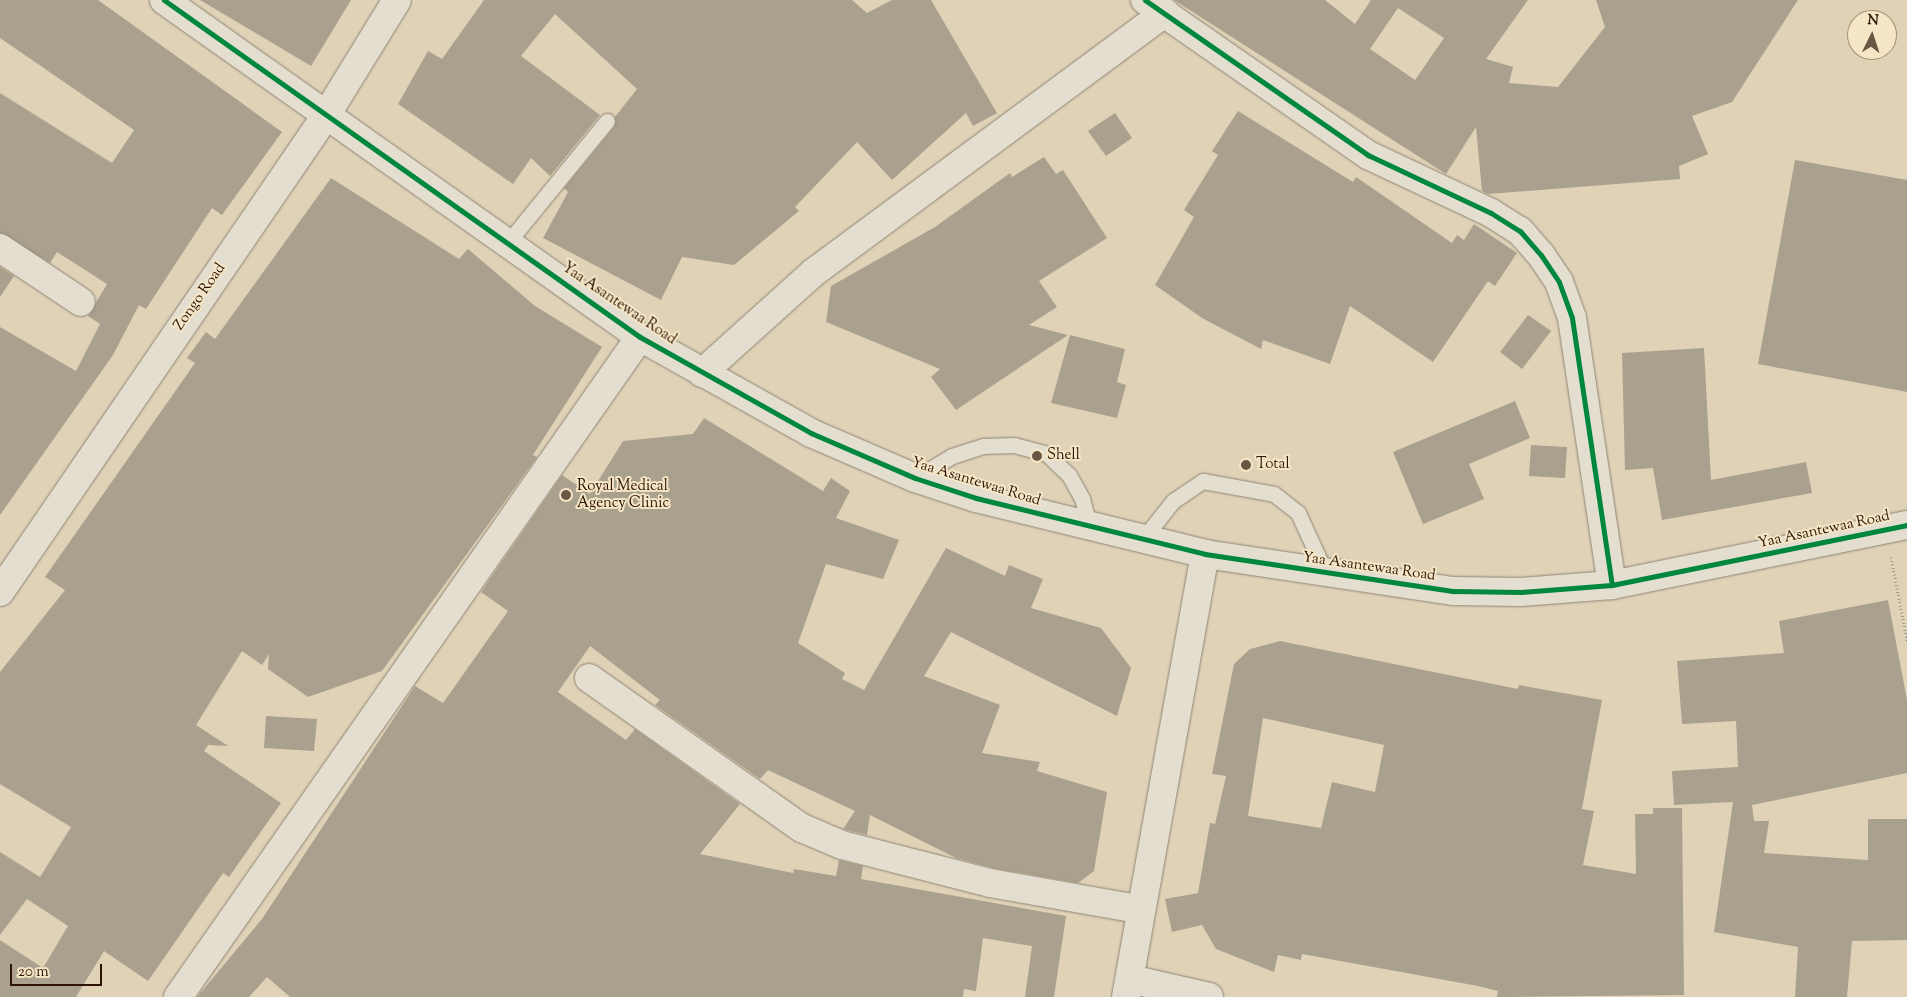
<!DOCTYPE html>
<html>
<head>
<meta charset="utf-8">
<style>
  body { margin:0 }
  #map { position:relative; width:1907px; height:997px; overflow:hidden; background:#dfd2b7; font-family:"Sorts Mill Goudy",serif }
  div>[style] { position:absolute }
  .building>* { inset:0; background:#aaa08e }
  .path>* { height:3px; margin-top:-1.5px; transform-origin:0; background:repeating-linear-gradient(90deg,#a29a8e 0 1px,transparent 0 3.5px) }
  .roads { filter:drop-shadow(0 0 1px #8f8474) drop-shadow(0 0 1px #8f8474) }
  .lane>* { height:15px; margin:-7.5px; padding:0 7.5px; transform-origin:7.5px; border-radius:7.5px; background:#e4ded0 }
  .street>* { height:28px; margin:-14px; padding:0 14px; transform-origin:14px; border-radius:14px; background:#e4ded0 }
  .secondary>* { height:28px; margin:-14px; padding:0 14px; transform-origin:14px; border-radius:14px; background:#e4ded0 }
  .cycleway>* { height:5px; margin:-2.5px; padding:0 2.5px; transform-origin:2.5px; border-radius:2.5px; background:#00873e }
  .dots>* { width:14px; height:14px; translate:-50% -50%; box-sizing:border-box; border:2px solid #f5e6c5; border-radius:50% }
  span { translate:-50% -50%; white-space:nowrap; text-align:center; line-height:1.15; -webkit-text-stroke:4px #f5e6c5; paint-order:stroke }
  .street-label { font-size:15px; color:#2d1206 }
  .poi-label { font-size:15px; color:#2d1206 }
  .left { translate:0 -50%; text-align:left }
  .north { position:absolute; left:1847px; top:10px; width:50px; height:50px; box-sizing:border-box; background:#f5e6c5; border:1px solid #a59179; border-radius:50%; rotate:4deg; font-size:14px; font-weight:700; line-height:20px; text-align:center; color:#2d1206 }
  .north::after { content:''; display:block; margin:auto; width:18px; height:22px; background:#6b5544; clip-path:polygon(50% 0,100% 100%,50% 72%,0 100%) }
  .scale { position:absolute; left:10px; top:964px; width:92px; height:22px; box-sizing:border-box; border:2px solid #2d1206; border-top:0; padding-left:6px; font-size:15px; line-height:18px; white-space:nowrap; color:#2d1206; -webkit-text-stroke:4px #f5e6c5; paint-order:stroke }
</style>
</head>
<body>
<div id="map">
  <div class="building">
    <div style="clip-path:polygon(0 0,98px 0,282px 132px,222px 215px,212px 208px,146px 309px,139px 305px,113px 355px,0 515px,0 327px,76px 371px,100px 324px,88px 316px,107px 284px,57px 252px,50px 263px,0 233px,0 93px,112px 163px,134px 130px,0 38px)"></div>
    <div style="clip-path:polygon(200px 0,351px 0,311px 66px)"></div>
    <div style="clip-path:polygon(484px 0,852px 0,867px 13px,892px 0,931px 0,997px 113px,973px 126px,966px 113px,892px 180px,857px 142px,795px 207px,799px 211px,734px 265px,682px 257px,661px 300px,543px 238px,568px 192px,564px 188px,614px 127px,615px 117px,637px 89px,555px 14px,521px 56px,600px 115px,550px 176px,531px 158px,513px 184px,398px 104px,428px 51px,442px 59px)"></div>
    <div style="clip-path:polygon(evenodd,1174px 0,1325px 0,1355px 24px,1371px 0,1528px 0,1486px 59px,1513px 67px,1509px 83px,1558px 87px,1605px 27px,1596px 0,1798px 0,1732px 102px,1692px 116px,1708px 154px,1679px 166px,1680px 179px,1488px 194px,1482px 191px,1476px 127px,1446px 174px,1174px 0,1398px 8px,1444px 38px,1415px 80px,1370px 49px,1398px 8px)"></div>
    <div style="clip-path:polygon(1238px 111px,1353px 182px,1356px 177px,1452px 243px,1457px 235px,1464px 240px,1474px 224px,1517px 253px,1495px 286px,1488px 281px,1433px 362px,1350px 306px,1330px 364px,1263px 340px,1261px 349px,1202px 318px,1155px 285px,1194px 217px,1184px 210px,1218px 155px,1212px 151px)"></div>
    <div style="clip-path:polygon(1115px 113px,1132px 138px,1106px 156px,1088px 131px)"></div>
    <div style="clip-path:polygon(1044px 157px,1056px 174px,1063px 170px,1107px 238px,1039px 281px,1057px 307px,1029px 325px,1068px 335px,956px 410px,931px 377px,940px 369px,826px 322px,831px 286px,935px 227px,1010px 173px,1012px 177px)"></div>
    <div style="clip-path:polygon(1795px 160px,1907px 180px,1907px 392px,1758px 364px)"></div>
    <div style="clip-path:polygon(331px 178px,459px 259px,468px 249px,535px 306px,602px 347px,533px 455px,537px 457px,382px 671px,308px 697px,268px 669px,269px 654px,262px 665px,242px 651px,196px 725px,228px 746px,208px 745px,204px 751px,281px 803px,229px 877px,223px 873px,148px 981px,104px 951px,76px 997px,0 997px,0 940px,43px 968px,68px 926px,27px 899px,0 935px,0 852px,40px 877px,71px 827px,0 784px,0 672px,65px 590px,45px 577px,195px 363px,187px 358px,206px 332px,215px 339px)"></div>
    <div style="clip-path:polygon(0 267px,14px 276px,0 297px)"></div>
    <div style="clip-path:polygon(1528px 315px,1551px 331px,1522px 369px,1500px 352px)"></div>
    <div style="clip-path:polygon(1070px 335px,1125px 349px,1117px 382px,1126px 385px,1117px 418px,1051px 403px)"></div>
    <div style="clip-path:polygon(1704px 348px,1711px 480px,1806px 462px,1812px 493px,1662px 520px,1653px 468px,1625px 470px,1622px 353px)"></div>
    <div style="clip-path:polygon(1515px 401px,1530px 438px,1469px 464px,1484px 499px,1423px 524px,1393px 452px)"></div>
    <div style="clip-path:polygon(704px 418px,823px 491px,831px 478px,850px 491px,836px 518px,899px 540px,883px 579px,826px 564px,798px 643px,845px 673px,842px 679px,864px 690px,946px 548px,1005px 576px,1009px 565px,1043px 579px,1031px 608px,1101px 628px,1131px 668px,1117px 716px,951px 632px,924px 676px,1000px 705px,982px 753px,1040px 762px,1037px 771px,1107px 792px,1094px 871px,1078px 883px,993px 868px,956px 858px,870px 815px,867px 835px,843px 829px,855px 811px,768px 770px,760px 779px,655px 705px,660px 700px,590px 646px,558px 692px,626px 740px,635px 729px,740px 804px,700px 854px,793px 873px,794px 869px,836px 876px,839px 860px,863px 866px,861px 879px,1066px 916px,1054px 997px,1025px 997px,1032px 946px,983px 938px,976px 991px,964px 989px,963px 997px,290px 997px,267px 977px,249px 997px,197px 997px,262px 919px,415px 686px,443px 703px,508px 611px,481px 592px,562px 475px,590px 494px,623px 441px,693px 434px)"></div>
    <div style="clip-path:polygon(1531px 445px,1567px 447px,1565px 478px,1529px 476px)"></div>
    <div style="clip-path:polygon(1888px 600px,1907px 700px,1907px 773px,1752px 805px,1754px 821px,1769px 821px,1764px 853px,1868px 860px,1868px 819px,1907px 819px,1907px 940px,1852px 941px,1847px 997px,1795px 997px,1798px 947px,1714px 932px,1733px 802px,1674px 805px,1672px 771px,1738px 767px,1736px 721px,1682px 724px,1677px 661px,1784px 653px,1779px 621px)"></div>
    <div style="clip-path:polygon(evenodd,1280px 641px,1518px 689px,1519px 685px,1602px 700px,1582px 809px,1594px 811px,1583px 865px,1636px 874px,1635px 814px,1653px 814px,1653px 808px,1682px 808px,1684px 995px,1497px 997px,1498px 991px,1478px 986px,1302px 954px,1301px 960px,1278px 955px,1274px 972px,1216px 949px,1202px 925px,1172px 932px,1165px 899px,1198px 893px,1210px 823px,1215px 824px,1226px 776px,1212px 774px,1234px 664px,1250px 649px,1280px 641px,1263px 718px,1384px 745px,1375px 792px,1332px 782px,1321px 828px,1248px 816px,1263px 718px)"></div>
    <div style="clip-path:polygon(266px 716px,317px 719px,314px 751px,264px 748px)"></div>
  </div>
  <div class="path">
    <div style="left:1891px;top:557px;width:85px;rotate:79.1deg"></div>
  </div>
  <div class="roads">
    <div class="lane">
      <div style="left:509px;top:241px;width:155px;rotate:-50.8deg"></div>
      <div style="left:915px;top:478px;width:43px;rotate:-30.7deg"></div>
      <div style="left:952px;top:456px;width:33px;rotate:-18deg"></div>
      <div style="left:983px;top:446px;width:31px;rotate:-2deg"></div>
      <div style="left:1014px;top:445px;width:34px;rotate:15deg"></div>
      <div style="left:1047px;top:454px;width:30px;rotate:44deg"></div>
      <div style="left:1069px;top:475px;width:26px;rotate:61deg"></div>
      <div style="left:1082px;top:498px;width:32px;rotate:76deg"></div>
      <div style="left:1142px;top:540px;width:50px;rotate:-51.5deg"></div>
      <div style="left:1173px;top:501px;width:36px;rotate:-34deg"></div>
      <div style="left:1203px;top:481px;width:72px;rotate:10.4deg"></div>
      <div style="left:1274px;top:494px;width:31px;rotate:38deg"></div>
      <div style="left:1298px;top:513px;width:67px;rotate:65.3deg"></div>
    </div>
    <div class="street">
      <div style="left:1145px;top:0;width:272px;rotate:34.8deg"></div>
      <div style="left:1368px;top:155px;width:136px;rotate:25.2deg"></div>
      <div style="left:1491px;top:213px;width:34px;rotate:32deg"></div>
      <div style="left:1520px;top:231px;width:32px;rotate:49deg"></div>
      <div style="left:1541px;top:255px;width:32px;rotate:56deg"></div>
      <div style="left:1559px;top:282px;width:38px;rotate:70deg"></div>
      <div style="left:1572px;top:318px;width:270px;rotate:81.5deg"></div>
      <div style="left:0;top:248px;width:97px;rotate:33.7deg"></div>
      <div style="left:702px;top:373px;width:149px;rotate:-42deg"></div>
      <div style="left:813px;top:273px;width:438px;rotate:-36.5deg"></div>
      <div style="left:589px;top:678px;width:261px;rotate:35.2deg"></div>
      <div style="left:802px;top:828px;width:43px;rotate:23deg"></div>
      <div style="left:842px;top:845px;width:153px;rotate:14.4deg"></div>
      <div style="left:990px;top:883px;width:150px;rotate:10deg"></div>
      <div style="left:1130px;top:979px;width:81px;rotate:12.8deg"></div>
      <div style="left:178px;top:997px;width:806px;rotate:-55.01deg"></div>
      <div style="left:1126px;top:997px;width:450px;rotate:-79.9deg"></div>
    </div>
    <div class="secondary">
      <div style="left:164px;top:0;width:583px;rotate:35.3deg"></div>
      <div style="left:640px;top:337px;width:196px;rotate:29.3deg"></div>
      <div style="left:811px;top:433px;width:113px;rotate:23.4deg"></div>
      <div style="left:915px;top:478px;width:64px;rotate:18.2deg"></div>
      <div style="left:976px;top:498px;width:236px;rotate:13.7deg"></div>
      <div style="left:1205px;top:554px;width:252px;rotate:8.5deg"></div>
      <div style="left:1454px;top:591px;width:67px;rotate:0.9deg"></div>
      <div style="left:1521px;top:592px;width:91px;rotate:-4.4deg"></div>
      <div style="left:1612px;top:585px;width:301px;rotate:-11.5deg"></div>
      <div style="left:0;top:592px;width:576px;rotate:-55.62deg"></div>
      <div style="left:325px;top:117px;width:137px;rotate:-58.4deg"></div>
    </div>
  </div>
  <div class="cycleway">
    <div style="left:164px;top:0;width:583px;rotate:35.3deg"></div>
    <div style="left:640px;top:337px;width:196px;rotate:29.3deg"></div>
    <div style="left:811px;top:433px;width:113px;rotate:23.4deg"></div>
    <div style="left:915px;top:478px;width:64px;rotate:18.2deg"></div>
    <div style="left:976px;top:498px;width:236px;rotate:13.7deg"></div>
    <div style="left:1205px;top:554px;width:252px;rotate:8.5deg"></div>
    <div style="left:1454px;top:591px;width:67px;rotate:0.9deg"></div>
    <div style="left:1521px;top:592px;width:91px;rotate:-4.4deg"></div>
    <div style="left:1612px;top:585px;width:301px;rotate:-11.5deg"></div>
    <div style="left:1145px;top:0;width:272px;rotate:34.8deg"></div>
    <div style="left:1368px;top:155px;width:136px;rotate:25.2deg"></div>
    <div style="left:1491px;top:213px;width:34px;rotate:32deg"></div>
    <div style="left:1520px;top:231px;width:32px;rotate:49deg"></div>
    <div style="left:1541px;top:255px;width:32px;rotate:56deg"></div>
    <div style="left:1559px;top:282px;width:38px;rotate:70deg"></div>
    <div style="left:1572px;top:318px;width:270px;rotate:81.5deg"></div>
  </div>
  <div class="dots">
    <div style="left:1037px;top:456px;background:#6b5544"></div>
    <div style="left:1246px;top:465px;background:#6b5544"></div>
    <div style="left:566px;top:495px;background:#6b5544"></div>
  </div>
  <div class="street-label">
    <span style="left:200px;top:297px;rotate:-55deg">Zongo Road</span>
    <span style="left:619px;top:304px;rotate:34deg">Yaa Asantewaa Road</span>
    <span style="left:976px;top:482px;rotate:17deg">Yaa Asantewaa Road</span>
    <span style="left:1824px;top:530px;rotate:-12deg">Yaa Asantewaa Road</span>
    <span style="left:1369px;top:567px;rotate:8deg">Yaa Asantewaa Road</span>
  </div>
  <div class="poi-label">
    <span class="left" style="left:1047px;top:456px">Shell</span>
    <span class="left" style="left:1256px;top:465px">Total</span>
    <span class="left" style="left:577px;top:495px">Royal Medical<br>Agency Clinic</span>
  </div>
  <div class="north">N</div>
  <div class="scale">20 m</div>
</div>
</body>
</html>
